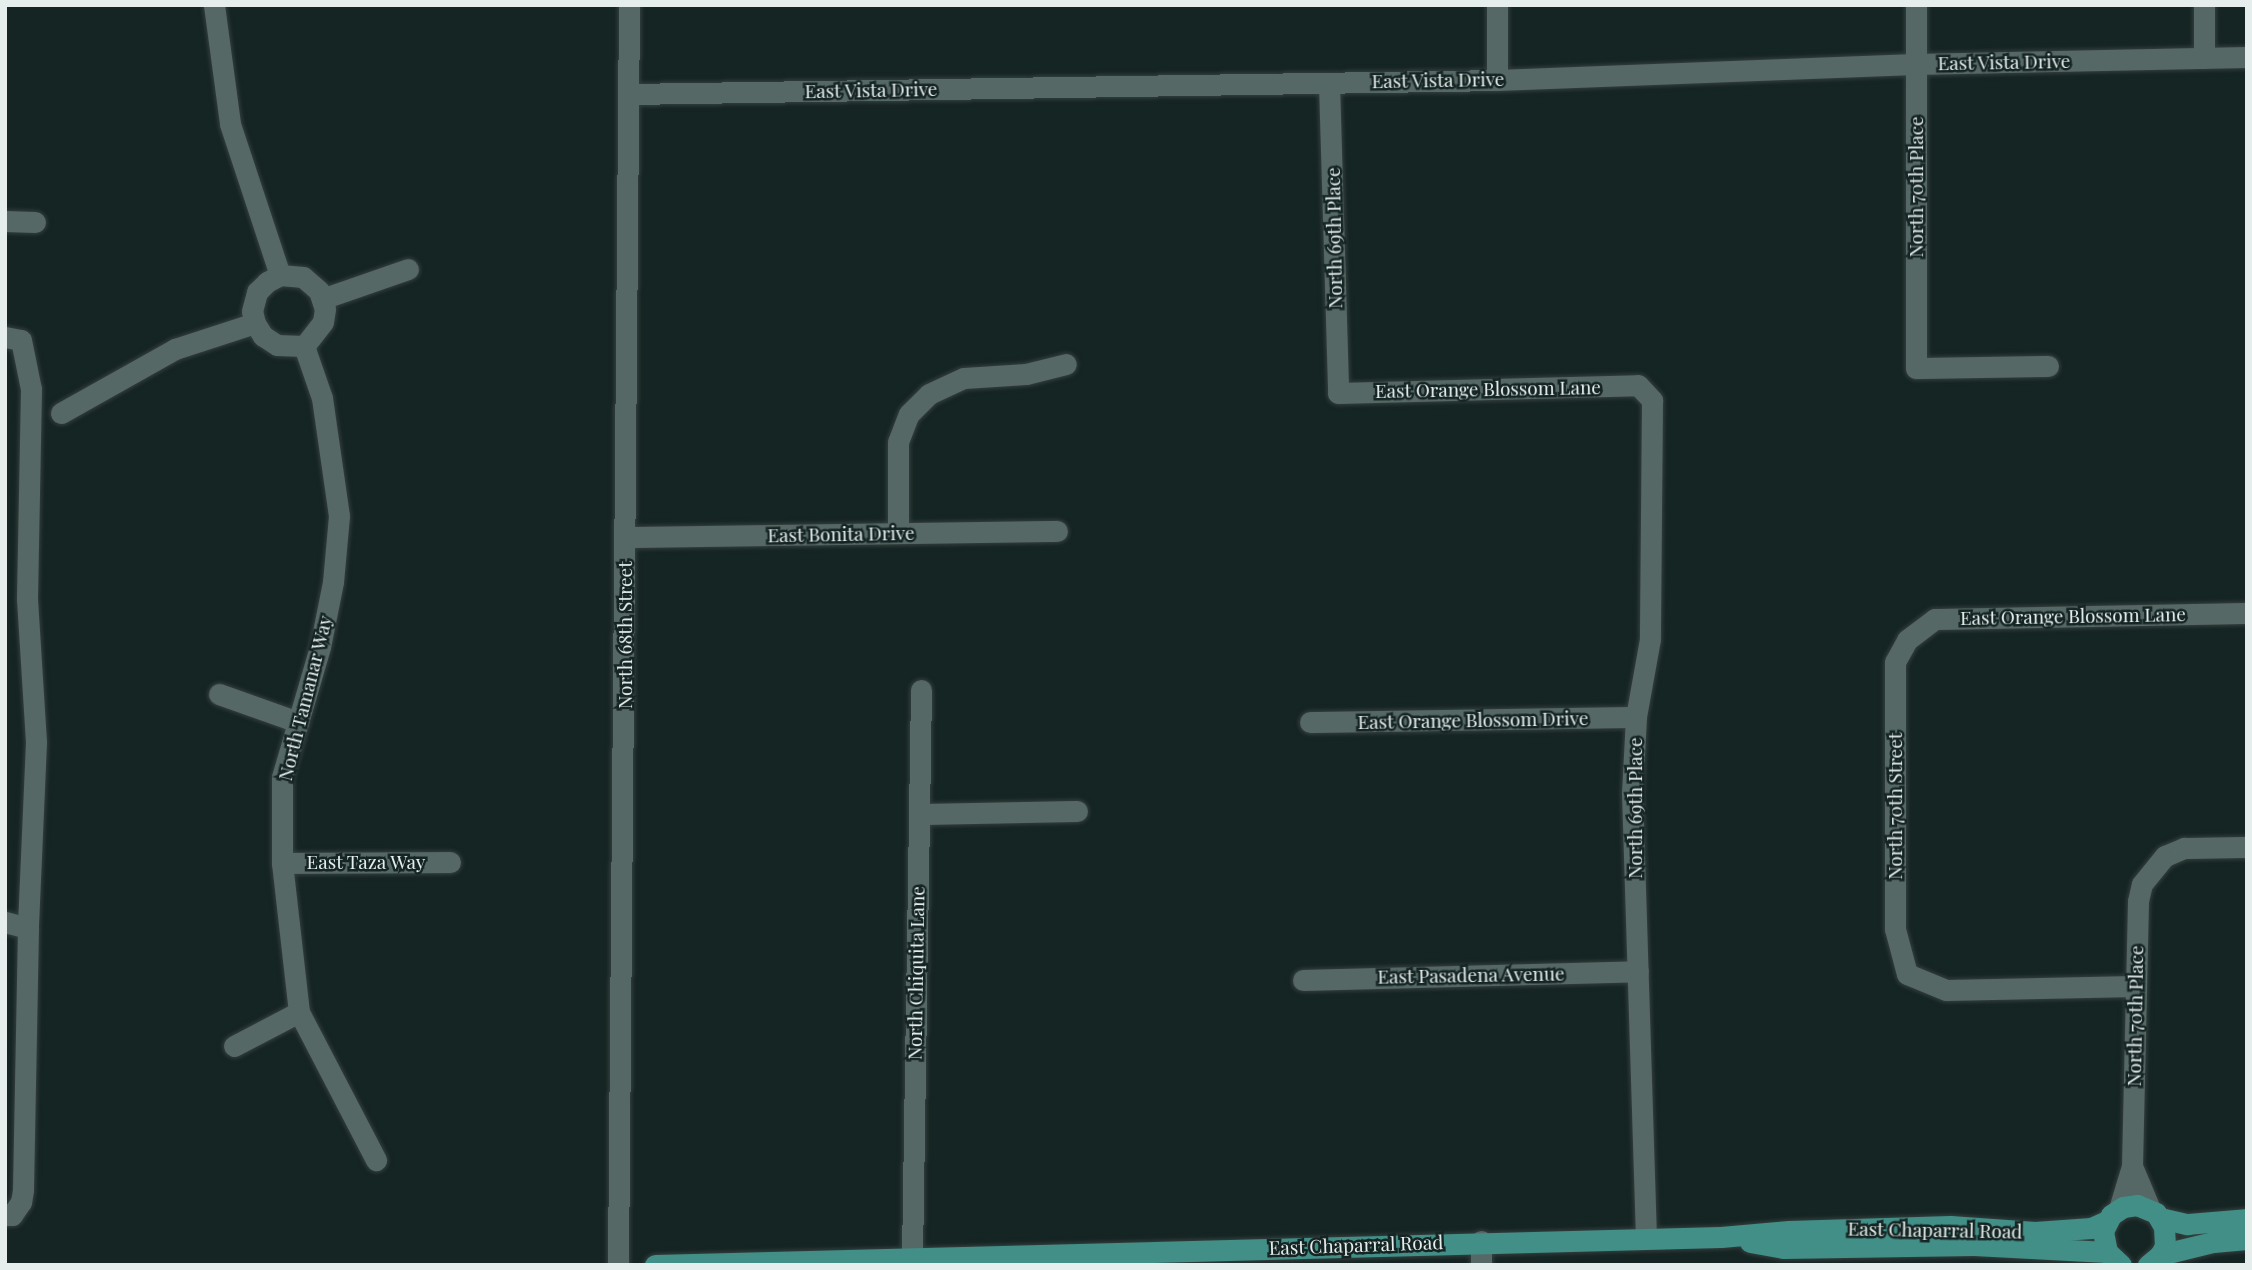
<!DOCTYPE html>
<html>
<head>
<meta charset="utf-8">
<style>
  body { margin:0 }
  #map { position:relative; width:2252px; height:1270px; overflow:hidden; background:#152523; font-family:"Playfair Display",serif }
  div>[style] { position:absolute }
  .roads { filter:drop-shadow(0 0 2px #343f3e) drop-shadow(0 0 2px #343f3e) }
  .minor>* { height:21px; margin:-10.5px; padding:0 10.5px; transform-origin:10.5px; border-radius:10.5px; background:#566865 }
  .major>* { height:21px; margin:-10.5px; padding:0 10.5px; transform-origin:10.5px; border-radius:10.5px; background:#428f88 }
  span { translate:-50% -50%; white-space:nowrap; text-align:center; line-height:1.15; -webkit-text-stroke:5px #152523; paint-order:stroke }
  .street-label { font-size:19px; color:#e5eeed }
  .frame { position:absolute; inset:0; border:7px solid #e5eeed; pointer-events:none }
</style>
</head>
<body>
<div id="map">
  <div class="roads">
    <div class="minor">
      <div style="left:214px;top:5px;width:120px;rotate:82.3deg"></div>
      <div style="left:230px;top:124px;width:159px;rotate:71.7deg"></div>
      <div style="left:1916px;top:5px;width:363px;rotate:90deg"></div>
      <div style="left:1916px;top:368px;width:132px;rotate:-0.9deg"></div>
      <div style="left:2204px;top:58px;width:53px;rotate:-90deg"></div>
      <div style="left:1497px;top:80px;width:75px;rotate:-90deg"></div>
      <div style="left:1329px;top:83px;width:310px;rotate:88.3deg"></div>
      <div style="left:1338px;top:393px;width:300px;rotate:-1.5deg"></div>
      <div style="left:1638px;top:385px;width:21px;rotate:47deg"></div>
      <div style="left:1652px;top:400px;width:239px;rotate:90.5deg"></div>
      <div style="left:1650px;top:639px;width:79px;rotate:100.2deg"></div>
      <div style="left:1636px;top:717px;width:76px;rotate:93deg"></div>
      <div style="left:1632px;top:793px;width:445px;rotate:88.2deg"></div>
      <div style="left:629px;top:94px;width:868px;rotate:-0.92deg"></div>
      <div style="left:1497px;top:80px;width:418px;rotate:-2.2deg"></div>
      <div style="left:1915px;top:64px;width:332px;rotate:-1.2deg"></div>
      <div style="left:5px;top:221px;width:30px;rotate:2deg"></div>
      <div style="left:280px;top:275px;width:23px;rotate:5deg"></div>
      <div style="left:303px;top:277px;width:21px;rotate:41deg"></div>
      <div style="left:319px;top:291px;width:19px;rotate:72deg"></div>
      <div style="left:325px;top:309px;width:13px;rotate:99deg"></div>
      <div style="left:323px;top:322px;width:31px;rotate:128deg"></div>
      <div style="left:304px;top:346px;width:27px;rotate:-178deg"></div>
      <div style="left:277px;top:345px;width:17px;rotate:-147deg"></div>
      <div style="left:263px;top:336px;width:15px;rotate:-122deg"></div>
      <div style="left:255px;top:323px;width:12px;rotate:-104deg"></div>
      <div style="left:252px;top:311px;width:20px;rotate:-75deg"></div>
      <div style="left:257px;top:292px;width:14px;rotate:-45deg"></div>
      <div style="left:267px;top:282px;width:15px;rotate:-28deg"></div>
      <div style="left:322px;top:299px;width:91px;rotate:-19.2deg"></div>
      <div style="left:5px;top:337px;width:16px;rotate:11deg"></div>
      <div style="left:21px;top:340px;width:50px;rotate:78.5deg"></div>
      <div style="left:31px;top:389px;width:210px;rotate:91.1deg"></div>
      <div style="left:27px;top:599px;width:143px;rotate:86.4deg"></div>
      <div style="left:36px;top:742px;width:186px;rotate:92.5deg"></div>
      <div style="left:28px;top:928px;width:262px;rotate:91.1deg"></div>
      <div style="left:23px;top:1190px;width:12px;rotate:99deg"></div>
      <div style="left:21px;top:1202px;width:16px;rotate:125deg"></div>
      <div style="left:12px;top:1215px;width:7px;rotate:180deg"></div>
      <div style="left:304px;top:346px;width:55px;rotate:70.9deg"></div>
      <div style="left:322px;top:398px;width:119px;rotate:81.8deg"></div>
      <div style="left:339px;top:516px;width:66px;rotate:95.2deg"></div>
      <div style="left:333px;top:582px;width:66px;rotate:101.3deg"></div>
      <div style="left:320px;top:647px;width:135px;rotate:106.3deg"></div>
      <div style="left:282px;top:777px;width:86px;rotate:90deg"></div>
      <div style="left:282px;top:863px;width:150px;rotate:83.5deg"></div>
      <div style="left:299px;top:1012px;width:167px;rotate:62.5deg"></div>
      <div style="left:61px;top:413px;width:131px;rotate:-29.3deg"></div>
      <div style="left:175px;top:349px;width:84px;rotate:-18deg"></div>
      <div style="left:898px;top:533px;width:91px;rotate:-90deg"></div>
      <div style="left:898px;top:442px;width:30px;rotate:-69deg"></div>
      <div style="left:909px;top:414px;width:28px;rotate:-45deg"></div>
      <div style="left:929px;top:394px;width:38px;rotate:-25deg"></div>
      <div style="left:964px;top:378px;width:62px;rotate:-3.7deg"></div>
      <div style="left:1026px;top:374px;width:41px;rotate:-14deg"></div>
      <div style="left:626px;top:537px;width:431px;rotate:-0.8deg"></div>
      <div style="left:219px;top:694px;width:84px;rotate:19.5deg"></div>
      <div style="left:1310px;top:722px;width:326px;rotate:-0.9deg"></div>
      <div style="left:921px;top:814px;width:156px;rotate:-1.1deg"></div>
      <div style="left:282px;top:863px;width:168px;rotate:-0.3deg"></div>
      <div style="left:5px;top:922px;width:24px;rotate:15deg"></div>
      <div style="left:1303px;top:980px;width:335px;rotate:-1.5deg"></div>
      <div style="left:2135px;top:986px;width:189px;rotate:178.8deg"></div>
      <div style="left:1946px;top:990px;width:42px;rotate:-157.7deg"></div>
      <div style="left:1907px;top:974px;width:47px;rotate:-104.9deg"></div>
      <div style="left:1895px;top:929px;width:267px;rotate:-90deg"></div>
      <div style="left:1895px;top:662px;width:25px;rotate:-61deg"></div>
      <div style="left:1907px;top:640px;width:35px;rotate:-37deg"></div>
      <div style="left:1935px;top:619px;width:312px;rotate:-1.1deg"></div>
      <div style="left:234px;top:1046px;width:73px;rotate:-27.6deg"></div>
      <div style="left:2132px;top:1166px;width:47px;rotate:67.3deg"></div>
      <div style="left:2119px;top:1209px;width:45px;rotate:-73.2deg"></div>
      <div style="left:2132px;top:1166px;width:265px;rotate:-88.7deg"></div>
      <div style="left:2138px;top:901px;width:17px;rotate:-77deg"></div>
      <div style="left:2142px;top:884px;width:36px;rotate:-51deg"></div>
      <div style="left:2165px;top:856px;width:21px;rotate:-23deg"></div>
      <div style="left:2184px;top:848px;width:63px;rotate:-0.9deg"></div>
      <div style="left:912px;top:1257px;width:567px;rotate:-89.09deg"></div>
      <div style="left:618px;top:1265px;width:1260px;rotate:-89.5deg"></div>
      <div style="left:1481px;top:1265px;width:24px;rotate:-90deg"></div>
    </div>
    <div class="major">
      <div style="left:2160px;top:1218px;width:28px;rotate:13deg"></div>
      <div style="left:2187px;top:1224px;width:60px;rotate:-4.8deg"></div>
      <div style="left:1750px;top:1242px;width:34px;rotate:10deg"></div>
      <div style="left:1783px;top:1248px;width:191px;rotate:-0.9deg"></div>
      <div style="left:1974px;top:1245px;width:133px;rotate:3deg"></div>
      <div style="left:2160px;top:1255px;width:55px;rotate:-13.8deg"></div>
      <div style="left:2213px;top:1242px;width:34px;rotate:-5deg"></div>
      <div style="left:655px;top:1265px;width:1066px;rotate:-1.5deg"></div>
      <div style="left:1721px;top:1237px;width:68px;rotate:-5deg"></div>
      <div style="left:1789px;top:1231px;width:161px;rotate:-1.8deg"></div>
      <div style="left:1950px;top:1226px;width:85px;rotate:4deg"></div>
      <div style="left:2035px;top:1232px;width:56px;rotate:-4.1deg"></div>
      <div style="left:2091px;top:1228px;width:17px;rotate:-24deg"></div>
      <div style="left:2121px;top:1265px;width:19px;rotate:-137deg"></div>
      <div style="left:2107px;top:1252px;width:21px;rotate:-101deg"></div>
      <div style="left:2103px;top:1231px;width:18px;rotate:-63deg"></div>
      <div style="left:2111px;top:1215px;width:14px;rotate:-34deg"></div>
      <div style="left:2123px;top:1207px;width:14px;rotate:-8deg"></div>
      <div style="left:2137px;top:1205px;width:21px;rotate:23deg"></div>
      <div style="left:2156px;top:1213px;width:16px;rotate:60deg"></div>
      <div style="left:2164px;top:1227px;width:19px;rotate:87deg"></div>
      <div style="left:2165px;top:1246px;width:10px;rotate:119deg"></div>
      <div style="left:2160px;top:1255px;width:16px;rotate:140deg"></div>
    </div>
  </div>
  <div class="street-label">
    <span style="left:2004px;top:62px;rotate:-1deg">East Vista Drive</span>
    <span style="left:1438px;top:80px;rotate:-1deg">East Vista Drive</span>
    <span style="left:871px;top:90px;rotate:-1deg">East Vista Drive</span>
    <span style="left:1916px;top:187px;rotate:-90deg">North 70th Place</span>
    <span style="left:1334px;top:238px;rotate:-91deg">North 69th Place</span>
    <span style="left:1488px;top:389px;rotate:-1deg">East Orange Blossom Lane</span>
    <span style="left:841px;top:534px;rotate:-1deg">East Bonita Drive</span>
    <span style="left:2073px;top:616px;rotate:-1deg">East Orange Blossom Lane</span>
    <span style="left:625px;top:635px;rotate:-90deg">North 68th Street</span>
    <span style="left:305px;top:698px;rotate:-76deg">North Tamanar Way</span>
    <span style="left:1473px;top:720px;rotate:-1deg">East Orange Blossom Drive</span>
    <span style="left:1895px;top:806px;rotate:-90deg">North 70th Street</span>
    <span style="left:1635px;top:808px;rotate:-90deg">North 69th Place</span>
    <span style="left:366px;top:862px">East Taza Way</span>
    <span style="left:916px;top:973px;rotate:-89deg">North Chiquita Lane</span>
    <span style="left:1471px;top:975px;rotate:-1deg">East Pasadena Avenue</span>
    <span style="left:2135px;top:1016px;rotate:-89deg">North 70th Place</span>
    <span style="left:1935px;top:1230px;rotate:1deg">East Chaparral Road</span>
    <span style="left:1356px;top:1245px;rotate:-2deg">East Chaparral Road</span>
  </div>
  <div class="frame"></div>
</div>
</body>
</html>
